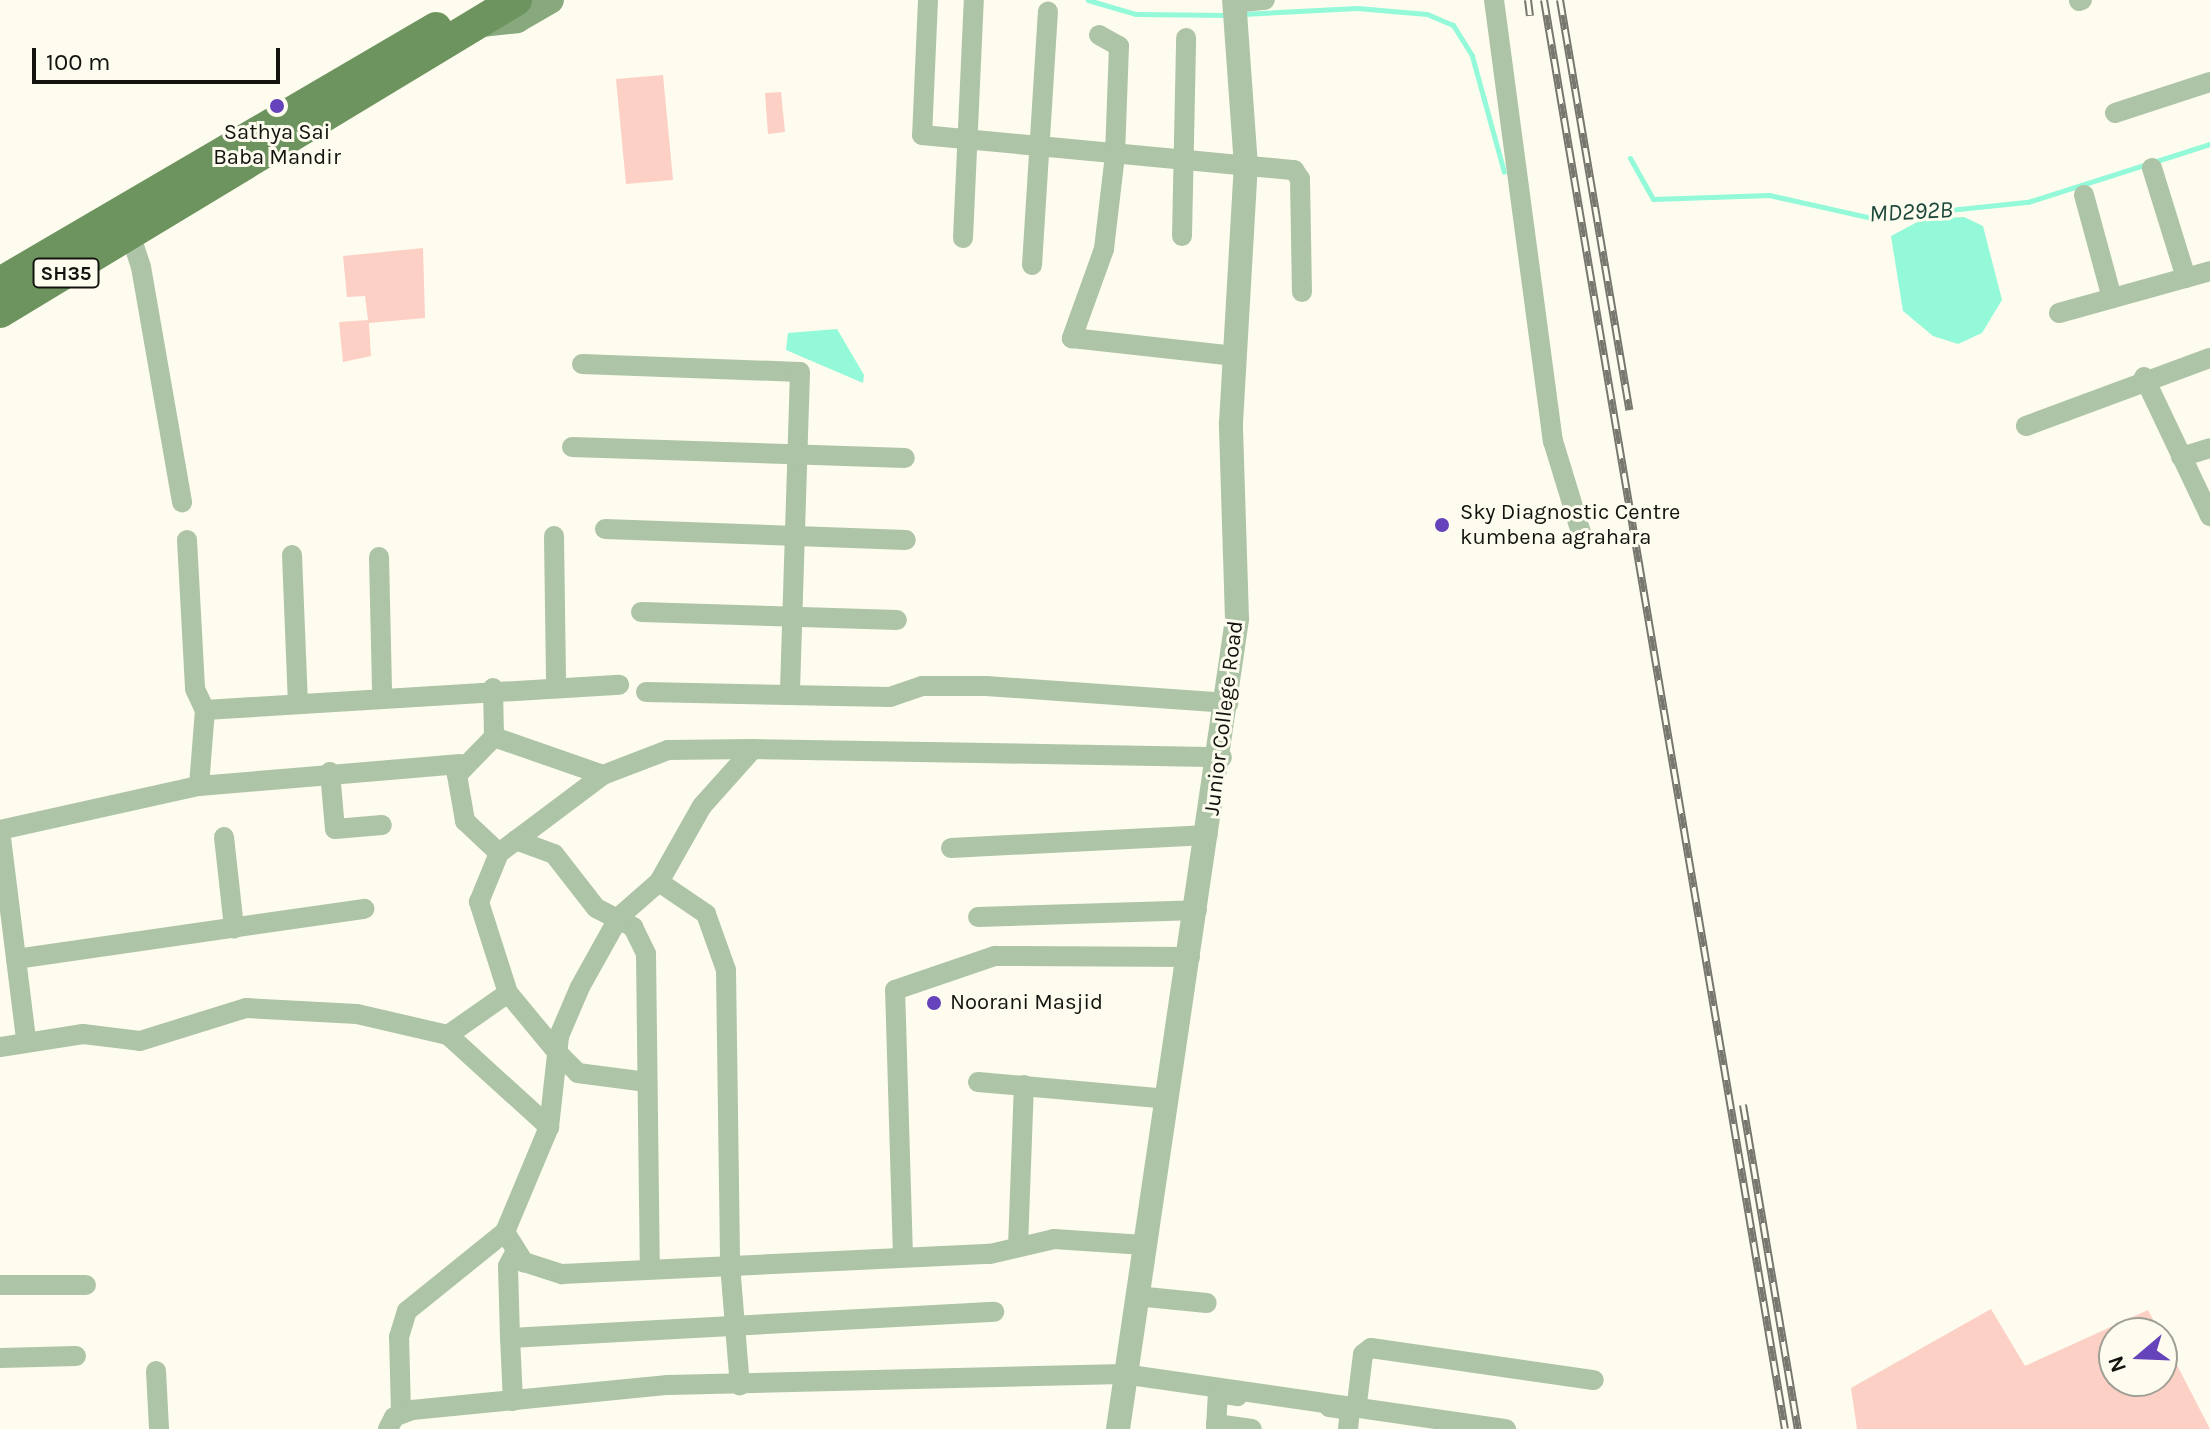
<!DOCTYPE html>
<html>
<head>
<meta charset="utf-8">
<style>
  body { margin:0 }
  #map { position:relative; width:2210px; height:1429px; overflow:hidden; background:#fdfcee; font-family:Karla,sans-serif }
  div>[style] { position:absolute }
  .green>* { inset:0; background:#fdd0c5 }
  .water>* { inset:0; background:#93f9d9 }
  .stream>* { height:5px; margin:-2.5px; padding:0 2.5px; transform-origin:2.5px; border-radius:2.5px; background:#93f9d9 }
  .minor>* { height:20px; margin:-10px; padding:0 10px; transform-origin:10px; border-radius:10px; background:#aec4a6 }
  .tertiary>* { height:24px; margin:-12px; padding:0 12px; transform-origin:12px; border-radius:12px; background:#aec4a6 }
  .secondary>* { height:28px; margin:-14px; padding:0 14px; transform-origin:14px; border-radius:14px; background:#88a87d }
  .primary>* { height:32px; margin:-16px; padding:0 16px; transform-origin:16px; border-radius:16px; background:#6d945e }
  .rail>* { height:8px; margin-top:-4px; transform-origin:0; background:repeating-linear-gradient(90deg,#fdfcee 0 15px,#78776f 0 30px); box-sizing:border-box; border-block:2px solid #78776f }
  .dots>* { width:22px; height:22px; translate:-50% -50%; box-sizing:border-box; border:4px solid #fdfcee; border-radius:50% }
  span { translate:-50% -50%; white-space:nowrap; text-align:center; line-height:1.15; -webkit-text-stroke:6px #fdfcee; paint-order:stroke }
  .shield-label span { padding:2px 6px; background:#fdfcee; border:2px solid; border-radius:6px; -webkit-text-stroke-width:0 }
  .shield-label { font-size:20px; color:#14130f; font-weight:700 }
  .poi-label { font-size:22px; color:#14130f }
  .left { translate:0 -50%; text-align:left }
  .street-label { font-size:22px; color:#14130f }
  .water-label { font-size:24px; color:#1c493c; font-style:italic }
  .north { position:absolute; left:2098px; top:1317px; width:80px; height:80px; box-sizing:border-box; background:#fdfcee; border:2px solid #a09f95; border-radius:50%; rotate:251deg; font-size:22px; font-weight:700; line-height:32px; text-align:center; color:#14130f }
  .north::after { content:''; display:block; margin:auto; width:28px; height:36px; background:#6543bb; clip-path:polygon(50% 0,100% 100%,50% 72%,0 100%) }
  .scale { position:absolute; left:32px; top:48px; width:248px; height:36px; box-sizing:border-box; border:4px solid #14130f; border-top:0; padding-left:10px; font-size:24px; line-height:28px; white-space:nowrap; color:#14130f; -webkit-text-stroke:6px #fdfcee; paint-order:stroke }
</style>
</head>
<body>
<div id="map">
  <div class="green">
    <div style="clip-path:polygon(663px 75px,673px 180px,626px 184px,616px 79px)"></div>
    <div style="clip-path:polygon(781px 92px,785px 132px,768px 134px,765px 93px)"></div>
    <div style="clip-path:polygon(423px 248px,425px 318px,369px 323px,371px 356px,343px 362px,339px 322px,368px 320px,365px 296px,347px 297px,343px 256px)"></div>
    <div style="clip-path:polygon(1991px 1309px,2025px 1366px,2148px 1310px,2160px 1333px,2114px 1333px,2114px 1381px,2162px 1381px,2162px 1336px,2210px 1429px,1857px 1429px,1851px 1388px)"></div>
  </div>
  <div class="water">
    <div style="clip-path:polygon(1964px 217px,1983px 226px,2002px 300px,1982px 333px,1958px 344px,1933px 336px,1903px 311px,1891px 236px,1923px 219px)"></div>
    <div style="clip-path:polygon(837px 329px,864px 375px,863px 383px,786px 350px,788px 333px)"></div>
  </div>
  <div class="stream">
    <div style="left:1088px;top:0;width:50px;rotate:16.3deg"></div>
    <div style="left:1136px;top:14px;width:92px;rotate:0.6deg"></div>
    <div style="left:1242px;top:14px;width:115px;rotate:-3deg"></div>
    <div style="left:1357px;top:8px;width:70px;rotate:4.9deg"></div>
    <div style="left:1427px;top:14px;width:28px;rotate:23deg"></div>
    <div style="left:1453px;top:25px;width:36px;rotate:58deg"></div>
    <div style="left:1472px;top:56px;width:120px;rotate:74.6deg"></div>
    <div style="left:1630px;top:158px;width:47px;rotate:60.7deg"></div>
    <div style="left:1653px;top:199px;width:116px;rotate:-2deg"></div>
    <div style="left:1769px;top:195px;width:106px;rotate:12.6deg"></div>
    <div style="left:1872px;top:218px;width:157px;rotate:-5.9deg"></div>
    <div style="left:2028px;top:202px;width:191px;rotate:-17.7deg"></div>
  </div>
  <div class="minor">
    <div style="left:928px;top:0;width:135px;rotate:92.5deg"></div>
    <div style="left:922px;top:135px;width:374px;rotate:5.4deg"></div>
    <div style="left:1294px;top:170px;width:11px;rotate:56deg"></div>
    <div style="left:1300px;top:179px;width:113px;rotate:89deg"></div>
    <div style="left:1494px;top:0;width:445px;rotate:82.4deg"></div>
    <div style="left:1553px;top:441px;width:102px;rotate:73deg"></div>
    <div style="left:2079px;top:1px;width:3px;rotate:-18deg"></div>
    <div style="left:1234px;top:3px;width:31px;rotate:-6deg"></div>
    <div style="left:1099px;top:35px;width:23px;rotate:29deg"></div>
    <div style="left:1119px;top:46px;width:109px;rotate:92.1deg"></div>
    <div style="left:1115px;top:155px;width:95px;rotate:96.7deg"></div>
    <div style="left:1104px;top:249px;width:95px;rotate:109.8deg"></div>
    <div style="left:1072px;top:338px;width:164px;rotate:6.3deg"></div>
    <div style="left:2115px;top:113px;width:100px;rotate:-18.1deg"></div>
    <div style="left:2152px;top:168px;width:115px;rotate:72.8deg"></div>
    <div style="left:2084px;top:195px;width:107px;rotate:74.8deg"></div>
    <div style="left:127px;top:224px;width:45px;rotate:72deg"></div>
    <div style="left:141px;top:267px;width:239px;rotate:80.1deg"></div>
    <div style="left:1182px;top:236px;width:198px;rotate:-88.8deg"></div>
    <div style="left:963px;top:238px;width:238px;rotate:-87.4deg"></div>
    <div style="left:1032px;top:265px;width:254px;rotate:-86.4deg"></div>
    <div style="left:2059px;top:313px;width:157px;rotate:-15.5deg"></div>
    <div style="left:582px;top:364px;width:218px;rotate:2.1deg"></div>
    <div style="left:800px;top:372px;width:323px;rotate:91.8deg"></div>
    <div style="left:2144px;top:377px;width:154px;rotate:64.6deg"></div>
    <div style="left:2026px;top:426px;width:196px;rotate:-20.3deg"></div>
    <div style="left:572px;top:447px;width:333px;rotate:1.9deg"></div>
    <div style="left:2181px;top:457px;width:30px;rotate:-17deg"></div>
    <div style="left:605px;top:529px;width:301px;rotate:2.1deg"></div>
    <div style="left:554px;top:536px;width:150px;rotate:89.2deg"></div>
    <div style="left:187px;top:540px;width:149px;rotate:86.9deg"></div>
    <div style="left:195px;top:689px;width:23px;rotate:65deg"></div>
    <div style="left:292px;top:555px;width:147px;rotate:87.7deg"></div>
    <div style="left:379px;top:557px;width:137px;rotate:88.7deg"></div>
    <div style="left:641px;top:612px;width:256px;rotate:1.8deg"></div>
    <div style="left:493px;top:688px;width:49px;rotate:88.8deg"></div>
    <div style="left:494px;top:737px;width:53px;rotate:134.2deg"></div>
    <div style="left:457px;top:775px;width:47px;rotate:80.1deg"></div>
    <div style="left:465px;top:821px;width:47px;rotate:43.3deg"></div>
    <div style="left:646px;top:692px;width:244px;rotate:1.2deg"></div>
    <div style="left:890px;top:697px;width:34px;rotate:-19deg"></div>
    <div style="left:922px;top:686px;width:64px"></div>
    <div style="left:986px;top:686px;width:243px;rotate:4deg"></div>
    <div style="left:494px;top:737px;width:115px;rotate:19.2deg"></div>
    <div style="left:330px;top:772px;width:57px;rotate:85deg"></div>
    <div style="left:335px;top:829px;width:47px;rotate:-4.9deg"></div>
    <div style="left:199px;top:786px;width:76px;rotate:-85.5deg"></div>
    <div style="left:205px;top:710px;width:415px;rotate:-3.5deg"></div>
    <div style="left:0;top:830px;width:204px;rotate:-12.5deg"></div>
    <div style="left:199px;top:786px;width:262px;rotate:-4.8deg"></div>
    <div style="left:0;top:830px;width:210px;rotate:82.9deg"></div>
    <div style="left:224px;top:837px;width:92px;rotate:83.7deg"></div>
    <div style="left:516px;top:840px;width:40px;rotate:20.2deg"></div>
    <div style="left:554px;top:854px;width:68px;rotate:52.1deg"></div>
    <div style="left:596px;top:908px;width:42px;rotate:27.2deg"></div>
    <div style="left:633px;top:927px;width:30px;rotate:64deg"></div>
    <div style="left:646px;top:954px;width:315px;rotate:89.3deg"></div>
    <div style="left:951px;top:848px;width:257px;rotate:-2.9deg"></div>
    <div style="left:659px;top:882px;width:57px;rotate:34.2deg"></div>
    <div style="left:706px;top:914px;width:59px;rotate:70.3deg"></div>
    <div style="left:726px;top:970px;width:295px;rotate:89.2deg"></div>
    <div style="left:730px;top:1265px;width:121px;rotate:85.3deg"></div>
    <div style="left:978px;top:917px;width:219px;rotate:-1.8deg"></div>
    <div style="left:16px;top:959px;width:352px;rotate:-8.2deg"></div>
    <div style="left:448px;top:1035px;width:137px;rotate:42.3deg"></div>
    <div style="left:0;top:1047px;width:84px;rotate:-8.9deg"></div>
    <div style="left:83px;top:1034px;width:57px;rotate:7deg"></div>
    <div style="left:140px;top:1041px;width:111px;rotate:-17.3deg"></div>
    <div style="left:246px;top:1008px;width:111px;rotate:3.1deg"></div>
    <div style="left:357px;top:1014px;width:93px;rotate:13deg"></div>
    <div style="left:448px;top:1035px;width:73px;rotate:-35deg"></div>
    <div style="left:647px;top:1082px;width:70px;rotate:-172.6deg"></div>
    <div style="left:578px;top:1073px;width:30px;rotate:-135deg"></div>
    <div style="left:557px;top:1052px;width:77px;rotate:-129.7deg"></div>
    <div style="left:508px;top:993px;width:96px;rotate:-107.7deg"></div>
    <div style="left:479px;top:902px;width:53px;rotate:-67.8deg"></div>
    <div style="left:499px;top:853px;width:130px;rotate:-36.9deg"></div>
    <div style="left:603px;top:775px;width:70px;rotate:-21deg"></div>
    <div style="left:668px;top:750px;width:85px;rotate:-0.7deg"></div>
    <div style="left:978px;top:1082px;width:190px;rotate:5.1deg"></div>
    <div style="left:505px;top:1232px;width:36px;rotate:58deg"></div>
    <div style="left:524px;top:1262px;width:40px;rotate:18deg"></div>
    <div style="left:562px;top:1274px;width:428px;rotate:-2.7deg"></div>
    <div style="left:990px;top:1254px;width:66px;rotate:-13.2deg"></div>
    <div style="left:1054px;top:1239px;width:90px;rotate:3.8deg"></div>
    <div style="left:1018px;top:1247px;width:162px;rotate:-87.9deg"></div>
    <div style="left:903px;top:1257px;width:267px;rotate:-91.7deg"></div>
    <div style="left:895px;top:990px;width:106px;rotate:-18.8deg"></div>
    <div style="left:995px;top:956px;width:195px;rotate:0.3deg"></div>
    <div style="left:0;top:1285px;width:86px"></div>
    <div style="left:1136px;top:1296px;width:71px;rotate:5.6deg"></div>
    <div style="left:510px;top:1338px;width:72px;rotate:-91.6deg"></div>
    <div style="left:508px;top:1266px;width:17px;rotate:-62deg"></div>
    <div style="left:0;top:1358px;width:76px;rotate:-1.5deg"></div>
    <div style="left:156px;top:1371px;width:58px;rotate:87deg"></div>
    <div style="left:513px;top:1401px;width:63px;rotate:-92.7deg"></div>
    <div style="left:510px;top:1338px;width:485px;rotate:-3.1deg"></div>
    <div style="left:1357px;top:1403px;width:49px;rotate:-83deg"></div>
    <div style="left:1363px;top:1354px;width:10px;rotate:-37deg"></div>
    <div style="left:1371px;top:1348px;width:225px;rotate:8.2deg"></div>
    <div style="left:1329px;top:1407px;width:21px;rotate:8deg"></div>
    <div style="left:1350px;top:1410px;width:19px;rotate:96deg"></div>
    <div style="left:401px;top:1412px;width:75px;rotate:-91.5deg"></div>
    <div style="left:399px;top:1337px;width:27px;rotate:-73deg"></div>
    <div style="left:407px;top:1311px;width:126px;rotate:-38.9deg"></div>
    <div style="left:505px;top:1232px;width:114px;rotate:-67.3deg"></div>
    <div style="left:549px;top:1127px;width:92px;rotate:-83.7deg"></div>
    <div style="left:559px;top:1036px;width:53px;rotate:-66.8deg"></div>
    <div style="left:580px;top:987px;width:80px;rotate:-60.9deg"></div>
    <div style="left:619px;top:917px;width:53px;rotate:-41.2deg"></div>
    <div style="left:659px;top:882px;width:87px;rotate:-60.5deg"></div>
    <div style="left:702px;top:806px;width:76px;rotate:-48.2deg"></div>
    <div style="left:753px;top:749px;width:469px;rotate:1deg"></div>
    <div style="left:1216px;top:1424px;width:36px;rotate:8deg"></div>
    <div style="left:388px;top:1429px;width:13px;rotate:-63deg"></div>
    <div style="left:394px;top:1417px;width:19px;rotate:-21deg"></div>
    <div style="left:412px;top:1410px;width:257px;rotate:-5.6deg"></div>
    <div style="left:668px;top:1385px;width:455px;rotate:-1.4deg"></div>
    <div style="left:1123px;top:1374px;width:387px;rotate:8.2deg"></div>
    <div style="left:1216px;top:1429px;width:36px;rotate:-87deg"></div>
    <div style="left:1218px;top:1393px;width:20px;rotate:9deg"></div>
  </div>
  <div class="tertiary">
    <div style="left:1118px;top:1429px;width:819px;rotate:-81.64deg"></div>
    <div style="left:1237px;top:619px;width:196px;rotate:-91.8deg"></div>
    <div style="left:1231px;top:423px;width:257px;rotate:-86.7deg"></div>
    <div style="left:1246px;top:166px;width:166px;rotate:-94.1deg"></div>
  </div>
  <div class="secondary">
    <div style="left:481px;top:23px;width:36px;rotate:-6deg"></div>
    <div style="left:517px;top:19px;width:38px;rotate:-30deg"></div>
  </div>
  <div class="primary">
    <div style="left:0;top:283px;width:505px;rotate:-30.32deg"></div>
    <div style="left:0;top:312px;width:603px;rotate:-31.16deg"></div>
  </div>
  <div class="rail">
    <div style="left:1528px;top:0;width:16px;rotate:83deg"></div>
    <div style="left:1544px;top:0;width:1449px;rotate:80.43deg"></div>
    <div style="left:1560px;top:0;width:416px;rotate:80.4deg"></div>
    <div style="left:1743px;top:1105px;width:329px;rotate:80.4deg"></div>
  </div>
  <div class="dots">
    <div style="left:277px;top:106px;background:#6543bb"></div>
    <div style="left:1442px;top:525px;background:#6543bb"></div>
    <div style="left:934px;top:1003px;background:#6543bb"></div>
  </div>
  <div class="shield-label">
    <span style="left:66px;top:273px">SH35</span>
  </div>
  <div class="poi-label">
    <span style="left:277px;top:145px">Sathya Sai<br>Baba Mandir</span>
    <span class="left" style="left:1460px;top:525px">Sky Diagnostic Centre<br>kumbena agrahara</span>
    <span class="left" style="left:950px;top:1003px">Noorani Masjid</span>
  </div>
  <div class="street-label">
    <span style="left:1224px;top:718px;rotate:-83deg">Junior College Road</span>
  </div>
  <div class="water-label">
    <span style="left:1911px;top:212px;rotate:-3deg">MD292B</span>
  </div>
  <div class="north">N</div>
  <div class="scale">100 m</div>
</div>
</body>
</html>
